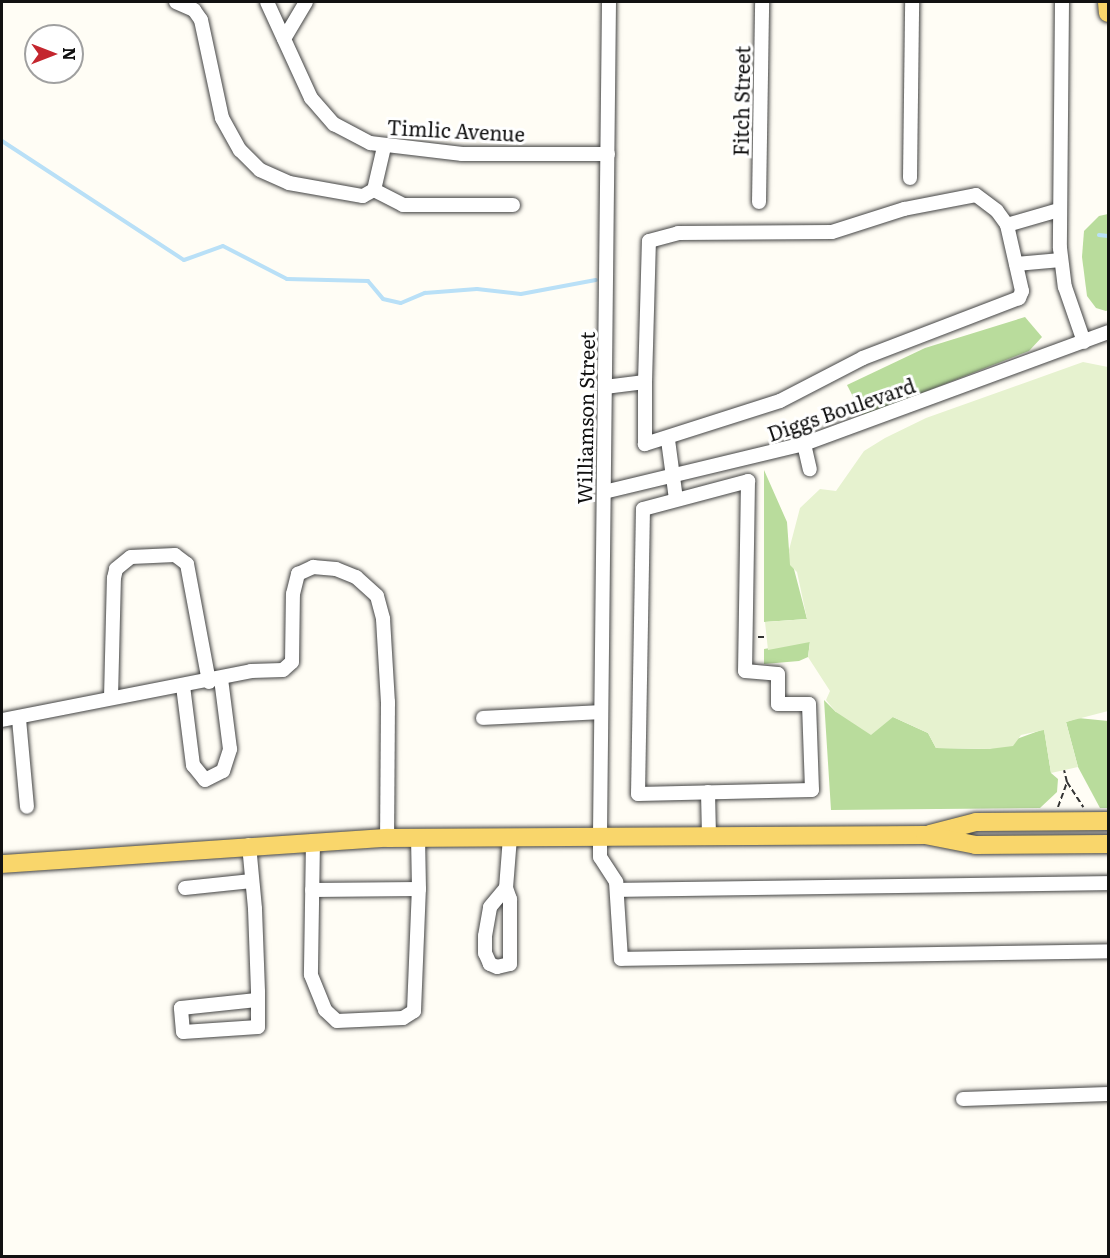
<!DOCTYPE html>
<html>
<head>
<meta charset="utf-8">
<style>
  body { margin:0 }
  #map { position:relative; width:1110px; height:1258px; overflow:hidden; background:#fffdf5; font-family:Literata,serif }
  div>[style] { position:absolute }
  .forest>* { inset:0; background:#b9dc9c }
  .pitch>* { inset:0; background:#e6f2cf }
  .stream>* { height:4px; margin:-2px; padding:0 2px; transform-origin:2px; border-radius:2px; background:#b9e0f7 }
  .path>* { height:2px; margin-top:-1px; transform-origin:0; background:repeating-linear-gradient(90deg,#333 0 6px,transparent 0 9px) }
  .roads { filter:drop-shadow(0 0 2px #444) drop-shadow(0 0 2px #444) }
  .minor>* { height:14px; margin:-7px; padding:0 7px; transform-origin:7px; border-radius:7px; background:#fff }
  .major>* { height:18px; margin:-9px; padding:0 9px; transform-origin:9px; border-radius:9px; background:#f9d66b }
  span { translate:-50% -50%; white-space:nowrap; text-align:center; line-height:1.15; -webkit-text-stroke:6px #fff; paint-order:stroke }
  .street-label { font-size:20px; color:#111 }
  .frame { position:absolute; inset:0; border:3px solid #111; pointer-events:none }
  .north { position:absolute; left:24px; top:24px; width:60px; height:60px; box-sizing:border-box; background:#fff; border:2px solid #a0a0a0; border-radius:50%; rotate:90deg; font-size:16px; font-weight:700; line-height:24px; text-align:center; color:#111 }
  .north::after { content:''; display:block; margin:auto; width:21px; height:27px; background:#c4262e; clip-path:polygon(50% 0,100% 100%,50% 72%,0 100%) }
</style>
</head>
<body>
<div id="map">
  <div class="forest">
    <div style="clip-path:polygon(1108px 214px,1108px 310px,1106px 311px,1096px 308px,1087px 296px,1082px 257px,1084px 231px,1099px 216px)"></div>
    <div style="clip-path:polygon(1025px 317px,1042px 337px,1029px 351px,863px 416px,847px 385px,925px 348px)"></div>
    <div style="clip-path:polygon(764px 470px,787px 522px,789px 550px,807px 619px,764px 622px)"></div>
    <div style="clip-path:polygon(810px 641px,808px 657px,799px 661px,764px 664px,764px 649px)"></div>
    <div style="clip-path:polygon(824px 700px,836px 712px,893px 717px,928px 733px,936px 748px,989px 749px,1044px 729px,1051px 773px,1058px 779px,1057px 792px,1040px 808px,831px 810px)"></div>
    <div style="clip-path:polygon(1078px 718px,1108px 721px,1108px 808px,1100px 808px,1078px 767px,1066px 722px)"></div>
  </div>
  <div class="pitch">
    <div style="clip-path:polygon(1083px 362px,1108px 367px,1108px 711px,1066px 722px,1078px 767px,1051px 773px,1044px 730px,1021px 735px,1013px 746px,989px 749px,936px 748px,928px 733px,893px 717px,871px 735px,836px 712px,826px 700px,830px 691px,808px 657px,810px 642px,768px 650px,765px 622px,807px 619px,797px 572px,790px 565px,789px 550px,800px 508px,820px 489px,836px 491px,864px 451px,885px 438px,926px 418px)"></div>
  </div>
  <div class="stream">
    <div style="left:2px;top:141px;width:217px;rotate:33.2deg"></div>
    <div style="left:184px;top:260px;width:41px;rotate:-19.7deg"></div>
    <div style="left:223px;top:246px;width:72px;rotate:27.3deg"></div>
    <div style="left:287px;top:279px;width:81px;rotate:1.4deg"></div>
    <div style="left:368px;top:281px;width:23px;rotate:50deg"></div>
    <div style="left:383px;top:299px;width:18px;rotate:13deg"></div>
    <div style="left:401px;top:303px;width:26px;rotate:-23deg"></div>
    <div style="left:425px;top:293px;width:52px;rotate:-4.4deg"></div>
    <div style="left:477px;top:289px;width:44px;rotate:6.5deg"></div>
    <div style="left:521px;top:294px;width:76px;rotate:-10.6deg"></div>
    <div style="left:1099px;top:235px;width:9px;rotate:6deg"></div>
  </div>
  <div class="path">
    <div style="left:758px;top:637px;width:9px"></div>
    <div style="left:1067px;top:782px;width:30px;rotate:57deg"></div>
    <div style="left:1058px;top:807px;width:27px;rotate:-70deg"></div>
    <div style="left:1067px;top:782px;width:12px;rotate:-104deg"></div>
  </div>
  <div class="roads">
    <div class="minor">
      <div style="left:176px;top:2px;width:20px;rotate:24deg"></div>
      <div style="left:194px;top:10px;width:12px;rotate:55deg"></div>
      <div style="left:201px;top:20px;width:100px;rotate:77.9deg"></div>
      <div style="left:222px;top:118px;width:37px;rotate:61deg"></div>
      <div style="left:240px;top:150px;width:28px;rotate:45deg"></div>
      <div style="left:260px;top:170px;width:32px;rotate:24deg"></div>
      <div style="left:289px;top:183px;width:75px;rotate:10deg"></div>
      <div style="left:363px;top:196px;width:13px;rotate:-29deg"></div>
      <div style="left:374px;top:190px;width:44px;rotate:-76.9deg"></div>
      <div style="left:267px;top:2px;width:106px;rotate:65.4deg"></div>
      <div style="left:311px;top:98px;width:35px;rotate:49deg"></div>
      <div style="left:334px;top:124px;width:41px;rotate:27.8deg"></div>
      <div style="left:370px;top:143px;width:93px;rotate:6.8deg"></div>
      <div style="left:462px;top:154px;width:146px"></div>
      <div style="left:609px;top:2px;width:833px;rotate:90.62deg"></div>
      <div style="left:600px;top:835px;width:22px;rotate:90deg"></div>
      <div style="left:600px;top:857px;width:30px;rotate:57deg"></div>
      <div style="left:616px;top:882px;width:77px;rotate:86.3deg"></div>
      <div style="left:621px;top:959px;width:487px;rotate:-0.9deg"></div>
      <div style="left:1062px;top:2px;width:246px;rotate:90.5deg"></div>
      <div style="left:1060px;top:248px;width:39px;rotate:83deg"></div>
      <div style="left:1065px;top:287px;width:58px;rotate:70.9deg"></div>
      <div style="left:284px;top:39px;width:43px;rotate:-59.3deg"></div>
      <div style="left:910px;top:178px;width:176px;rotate:-89.3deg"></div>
      <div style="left:374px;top:190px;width:33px;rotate:27deg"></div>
      <div style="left:403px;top:205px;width:110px"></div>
      <div style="left:759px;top:202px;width:200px;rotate:-89.1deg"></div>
      <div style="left:1007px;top:225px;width:54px;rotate:-16.1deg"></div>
      <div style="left:1016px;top:264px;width:45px;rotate:-5.1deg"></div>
      <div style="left:605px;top:387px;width:40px;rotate:-7.1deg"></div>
      <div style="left:645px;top:382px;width:141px;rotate:-88.4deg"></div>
      <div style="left:649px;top:241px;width:30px;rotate:-15deg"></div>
      <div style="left:678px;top:233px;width:154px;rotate:-0.4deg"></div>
      <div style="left:832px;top:232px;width:76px;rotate:-17.7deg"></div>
      <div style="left:904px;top:209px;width:73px;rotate:-11deg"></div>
      <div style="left:976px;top:195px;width:26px;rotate:37deg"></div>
      <div style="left:997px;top:211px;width:17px;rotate:54deg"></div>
      <div style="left:1007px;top:225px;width:68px;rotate:77.2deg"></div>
      <div style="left:1022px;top:291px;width:8px;rotate:113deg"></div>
      <div style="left:1019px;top:298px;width:167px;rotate:159deg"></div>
      <div style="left:863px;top:358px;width:93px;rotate:152.6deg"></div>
      <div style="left:780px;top:401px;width:142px;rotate:162.3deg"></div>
      <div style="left:645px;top:444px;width:62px;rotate:-90deg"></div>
      <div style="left:668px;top:440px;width:60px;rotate:82.3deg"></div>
      <div style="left:804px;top:444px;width:26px;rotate:77deg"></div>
      <div style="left:748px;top:481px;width:190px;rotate:90.9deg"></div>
      <div style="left:745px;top:671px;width:33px;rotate:5deg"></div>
      <div style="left:778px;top:674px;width:30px;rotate:90deg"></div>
      <div style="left:778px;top:704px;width:31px"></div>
      <div style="left:809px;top:704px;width:86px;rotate:88deg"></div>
      <div style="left:812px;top:790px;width:174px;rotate:178.7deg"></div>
      <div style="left:638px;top:794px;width:285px;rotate:-89deg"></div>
      <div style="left:643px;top:509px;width:109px;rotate:-14.9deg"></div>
      <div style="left:604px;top:492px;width:206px;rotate:-13.5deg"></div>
      <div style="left:804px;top:444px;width:324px;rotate:-20.2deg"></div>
      <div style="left:183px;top:686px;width:80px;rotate:82.8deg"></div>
      <div style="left:193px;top:765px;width:19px;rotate:51deg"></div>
      <div style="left:205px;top:780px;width:20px;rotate:-27deg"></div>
      <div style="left:223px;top:771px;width:23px;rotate:-72deg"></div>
      <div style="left:230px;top:749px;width:71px;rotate:-97.3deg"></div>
      <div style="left:111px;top:698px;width:120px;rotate:-88.6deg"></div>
      <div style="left:114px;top:578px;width:9px;rotate:-77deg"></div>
      <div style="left:116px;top:569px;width:19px;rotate:-39deg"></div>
      <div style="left:131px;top:557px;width:44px;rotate:-2.6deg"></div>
      <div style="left:175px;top:555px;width:15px;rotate:37deg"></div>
      <div style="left:187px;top:564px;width:120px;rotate:79.4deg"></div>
      <div style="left:483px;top:718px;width:118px;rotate:-2.9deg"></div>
      <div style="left:19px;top:719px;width:88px;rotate:84.8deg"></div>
      <div style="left:2px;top:720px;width:254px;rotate:-11.1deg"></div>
      <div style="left:251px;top:671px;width:32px;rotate:-2deg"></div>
      <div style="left:283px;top:670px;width:12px;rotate:-42deg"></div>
      <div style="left:292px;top:662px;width:68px;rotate:-89.2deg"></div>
      <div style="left:293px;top:594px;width:21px;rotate:-76deg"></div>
      <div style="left:298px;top:574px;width:17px;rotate:-25deg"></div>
      <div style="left:313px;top:567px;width:23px;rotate:5deg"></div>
      <div style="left:336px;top:569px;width:22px;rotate:22deg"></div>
      <div style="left:356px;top:577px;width:28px;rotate:42deg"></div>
      <div style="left:377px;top:596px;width:24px;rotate:75deg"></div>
      <div style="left:383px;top:619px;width:83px;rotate:86.6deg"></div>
      <div style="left:388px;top:702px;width:136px;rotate:90.4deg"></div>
      <div style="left:708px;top:792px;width:43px;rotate:88.7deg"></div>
      <div style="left:313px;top:841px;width:134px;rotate:90.9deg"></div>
      <div style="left:311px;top:975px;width:38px;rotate:68deg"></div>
      <div style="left:325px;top:1010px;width:16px;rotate:43deg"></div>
      <div style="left:337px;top:1021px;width:66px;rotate:-2.6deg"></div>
      <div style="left:403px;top:1018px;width:13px;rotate:-32deg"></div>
      <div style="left:414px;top:1011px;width:122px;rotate:-87.7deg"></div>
      <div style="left:249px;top:845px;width:64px;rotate:84.6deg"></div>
      <div style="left:255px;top:909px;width:83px;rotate:87.9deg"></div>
      <div style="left:258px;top:992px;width:35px;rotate:90deg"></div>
      <div style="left:258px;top:1027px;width:75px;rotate:176.2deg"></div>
      <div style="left:183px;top:1032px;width:24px;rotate:-95deg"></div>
      <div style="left:181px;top:1008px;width:76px;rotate:-6deg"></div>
      <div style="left:185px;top:888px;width:67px;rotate:-6deg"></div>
      <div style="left:506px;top:888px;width:12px;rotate:70deg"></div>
      <div style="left:510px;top:899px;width:65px;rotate:90deg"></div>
      <div style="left:510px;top:964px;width:13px;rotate:167deg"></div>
      <div style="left:497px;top:967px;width:8px;rotate:-157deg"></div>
      <div style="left:490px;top:964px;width:12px;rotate:-114deg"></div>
      <div style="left:485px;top:953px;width:17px;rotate:-90deg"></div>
      <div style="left:485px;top:936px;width:29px;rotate:-80deg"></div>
      <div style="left:490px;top:907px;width:25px;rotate:-50deg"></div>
      <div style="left:506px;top:888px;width:51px;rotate:-85.5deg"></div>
      <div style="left:312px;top:890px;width:107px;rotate:-0.5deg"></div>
      <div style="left:419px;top:889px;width:52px;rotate:-91.1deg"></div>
      <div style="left:617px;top:890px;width:491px;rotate:-0.8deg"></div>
      <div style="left:963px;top:1099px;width:145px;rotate:-2deg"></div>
    </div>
    <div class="major">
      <div style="left:1107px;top:2px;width:11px;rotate:85deg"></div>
      <div style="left:930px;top:834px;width:48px;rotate:-14.6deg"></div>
      <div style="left:976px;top:822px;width:132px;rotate:-0.4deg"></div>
      <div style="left:2px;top:864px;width:386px;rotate:-3.9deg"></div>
      <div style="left:387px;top:838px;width:538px;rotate:-0.32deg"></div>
      <div style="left:925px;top:835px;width:52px;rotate:11.1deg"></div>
      <div style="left:976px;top:845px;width:132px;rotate:-0.4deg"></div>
    </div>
  </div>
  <div class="street-label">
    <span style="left:741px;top:101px;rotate:-89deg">Fitch Street</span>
    <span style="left:456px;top:130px;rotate:3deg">Timlic Avenue</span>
    <span style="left:841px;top:409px;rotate:-19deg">Diggs Boulevard</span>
    <span style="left:585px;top:418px;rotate:-89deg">Williamson Street</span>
  </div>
  <div class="frame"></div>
  <div class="north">N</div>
</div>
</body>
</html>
